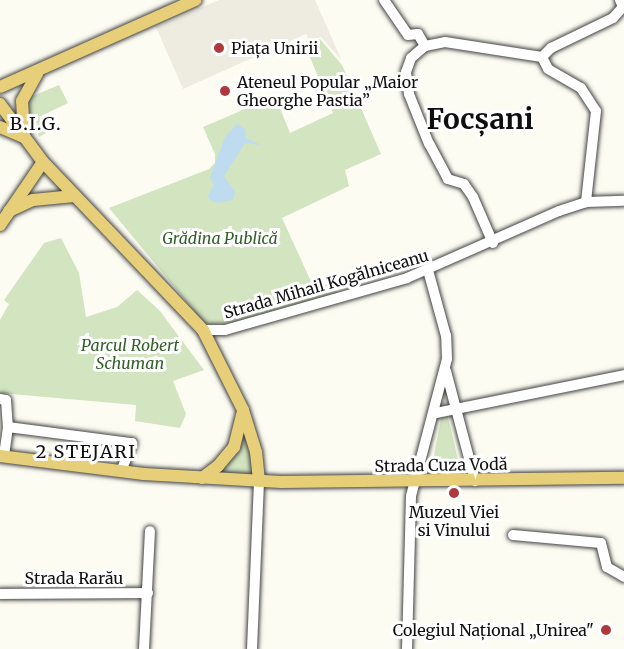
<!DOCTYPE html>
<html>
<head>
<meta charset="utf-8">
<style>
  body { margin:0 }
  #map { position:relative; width:624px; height:649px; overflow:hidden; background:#fdfcf3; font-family:Merriweather,serif }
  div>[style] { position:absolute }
  .green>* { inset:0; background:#d2e4c0 }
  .plaza>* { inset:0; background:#eeebe1 }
  .water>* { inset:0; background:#bedbef }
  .roads { filter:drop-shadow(0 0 2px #424242) drop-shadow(0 0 2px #424242) }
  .minor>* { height:10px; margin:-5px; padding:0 5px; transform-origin:5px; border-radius:5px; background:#fff }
  .major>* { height:12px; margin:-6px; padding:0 6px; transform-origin:6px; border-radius:6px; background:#e7cf79 }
  .dots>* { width:16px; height:16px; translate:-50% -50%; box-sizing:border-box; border:3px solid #fff; border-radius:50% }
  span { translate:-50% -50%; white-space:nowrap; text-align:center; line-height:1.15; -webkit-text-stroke:6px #fff; paint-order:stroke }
  .poi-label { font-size:16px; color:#0f0f0f }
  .left { translate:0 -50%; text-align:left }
  .right { translate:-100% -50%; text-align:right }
  .park-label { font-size:16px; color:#315f27; font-style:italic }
  .street-label { font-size:16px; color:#0f0f0f }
  .neighbourhood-label { font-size:18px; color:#0f0f0f; letter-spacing:1.5px }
  .town-label { font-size:28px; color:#0f0f0f; font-weight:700 }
</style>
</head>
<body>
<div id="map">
  <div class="green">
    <div style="clip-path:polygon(320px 39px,342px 65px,381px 154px,345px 170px,349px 186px,282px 218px,314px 288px,334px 282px,337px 293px,234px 323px,205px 324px,109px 208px,209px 169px,215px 163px,215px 154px,203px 127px,275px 96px,290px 133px,333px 113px,305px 45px)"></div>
    <div style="clip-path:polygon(59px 85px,68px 103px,39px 117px,46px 133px,39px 137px,27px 106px,28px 98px)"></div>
    <div style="clip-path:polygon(61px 238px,79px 273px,86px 317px,117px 307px,137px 290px,160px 311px,204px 370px,173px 381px,186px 414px,180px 428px,135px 421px,136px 405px,0 393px,0 320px,9px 304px,4px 300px,44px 243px)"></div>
    <div style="clip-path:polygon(243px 410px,259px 481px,202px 478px,228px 455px)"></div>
    <div style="clip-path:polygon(448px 417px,459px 464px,432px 466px,441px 418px)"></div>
  </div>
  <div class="plaza">
    <div style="clip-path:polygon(219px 0,315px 0,342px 61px,321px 37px,310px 41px,306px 34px,183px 89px,156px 27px)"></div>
  </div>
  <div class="water">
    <div style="clip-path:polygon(237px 124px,245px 129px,246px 138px,261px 145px,245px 143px,224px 176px,235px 192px,233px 200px,217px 203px,207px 198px,214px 185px,210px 177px,225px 137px)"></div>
  </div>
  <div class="roads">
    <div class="minor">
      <div style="left:384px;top:0;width:42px;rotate:55.6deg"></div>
      <div style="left:408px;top:35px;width:10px;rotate:-6deg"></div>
      <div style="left:418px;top:34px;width:14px;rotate:60deg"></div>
      <div style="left:542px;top:57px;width:13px;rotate:63deg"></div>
      <div style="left:548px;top:69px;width:38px;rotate:30deg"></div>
      <div style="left:581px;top:88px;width:27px;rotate:57deg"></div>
      <div style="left:596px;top:111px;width:92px;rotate:96.3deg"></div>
      <div style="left:542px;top:57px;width:13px;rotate:-45deg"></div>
      <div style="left:551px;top:48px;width:69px;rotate:-25.8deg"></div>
      <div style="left:613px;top:18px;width:15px;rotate:-48deg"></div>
      <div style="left:623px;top:7px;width:8px;rotate:-113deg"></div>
      <div style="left:493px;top:243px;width:50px;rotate:-113.5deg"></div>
      <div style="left:473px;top:197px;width:16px;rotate:-125deg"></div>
      <div style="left:464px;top:184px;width:17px;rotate:-163deg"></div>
      <div style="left:448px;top:179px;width:40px;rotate:-118deg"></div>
      <div style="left:429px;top:144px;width:54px;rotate:-111.8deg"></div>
      <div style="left:409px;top:94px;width:22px;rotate:-98deg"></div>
      <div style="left:406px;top:72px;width:15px;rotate:-70deg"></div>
      <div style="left:411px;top:58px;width:18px;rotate:-41deg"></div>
      <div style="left:425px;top:46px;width:20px;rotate:-11deg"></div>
      <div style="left:445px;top:42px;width:98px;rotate:8.8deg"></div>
      <div style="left:203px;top:330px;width:22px"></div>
      <div style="left:225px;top:330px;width:189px;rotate:-15.9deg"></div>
      <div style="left:407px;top:278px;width:166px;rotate:-23.8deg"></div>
      <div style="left:559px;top:211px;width:28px;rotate:-18deg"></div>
      <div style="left:586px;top:202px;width:38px;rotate:-2deg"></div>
      <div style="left:446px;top:371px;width:114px;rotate:75.2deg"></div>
      <div style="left:0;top:399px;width:6px;rotate:9deg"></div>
      <div style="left:6px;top:400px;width:27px;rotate:86deg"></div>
      <div style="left:8px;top:427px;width:29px;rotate:98deg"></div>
      <div style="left:436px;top:413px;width:192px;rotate:-11.4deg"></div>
      <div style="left:8px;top:427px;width:125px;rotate:7.4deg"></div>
      <div style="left:132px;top:443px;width:30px;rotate:111deg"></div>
      <div style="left:513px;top:535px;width:88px;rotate:5.2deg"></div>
      <div style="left:601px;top:543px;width:25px;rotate:76deg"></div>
      <div style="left:607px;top:567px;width:20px;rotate:30deg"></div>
      <div style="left:0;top:594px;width:148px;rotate:-0.4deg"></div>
      <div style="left:144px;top:649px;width:118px;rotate:-87.1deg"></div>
      <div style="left:252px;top:649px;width:168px;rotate:-87.6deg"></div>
      <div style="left:407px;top:649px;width:153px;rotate:-88.5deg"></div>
      <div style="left:411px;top:496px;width:142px;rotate:-75.3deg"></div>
      <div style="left:447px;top:359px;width:23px;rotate:-92deg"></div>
      <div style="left:446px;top:336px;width:68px;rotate:-105.3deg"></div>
    </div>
    <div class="major">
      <div style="left:0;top:87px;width:214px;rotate:-24deg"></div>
      <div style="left:0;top:104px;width:72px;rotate:53.4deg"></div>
      <div style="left:43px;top:162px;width:232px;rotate:46.4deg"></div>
      <div style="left:203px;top:330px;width:89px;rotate:63.4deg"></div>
      <div style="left:243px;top:410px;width:44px;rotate:72.8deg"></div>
      <div style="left:256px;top:452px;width:29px;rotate:84deg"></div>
      <div style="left:0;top:127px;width:25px;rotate:23deg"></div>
      <div style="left:24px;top:137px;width:36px;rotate:-93deg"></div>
      <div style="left:22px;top:101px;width:31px;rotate:-61deg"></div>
      <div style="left:9px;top:211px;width:26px;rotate:-25deg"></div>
      <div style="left:33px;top:200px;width:41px;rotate:-5.6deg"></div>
      <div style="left:0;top:225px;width:76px;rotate:-55.7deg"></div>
      <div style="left:0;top:456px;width:145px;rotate:7.1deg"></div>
      <div style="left:144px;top:474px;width:137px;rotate:3.3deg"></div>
      <div style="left:281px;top:482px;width:343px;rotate:-0.7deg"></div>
      <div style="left:202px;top:478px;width:20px;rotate:-37deg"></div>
      <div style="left:218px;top:466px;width:25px;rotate:-50deg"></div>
      <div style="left:234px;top:447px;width:34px;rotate:-76deg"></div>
    </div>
  </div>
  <div class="dots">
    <div style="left:219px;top:48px;background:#ae383b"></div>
    <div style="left:225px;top:91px;background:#ae383b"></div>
    <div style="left:454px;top:493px;background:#ae383b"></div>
    <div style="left:606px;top:630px;background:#ae383b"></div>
  </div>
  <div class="poi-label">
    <span class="left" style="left:231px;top:48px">Piața Unirii</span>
    <span class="left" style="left:237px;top:91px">Ateneul Popular „Maior<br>Gheorghe Pastia”</span>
    <span style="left:454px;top:521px">Muzeul Viei<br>si Vinului</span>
    <span class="right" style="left:594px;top:630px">Colegiul Național „Unirea"</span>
  </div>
  <div class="park-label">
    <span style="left:220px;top:238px">Grădina Publică</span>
    <span style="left:130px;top:354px">Parcul Robert<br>Schuman</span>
  </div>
  <div class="street-label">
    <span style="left:326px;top:284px;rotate:-16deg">Strada Mihail Kogălniceanu</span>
    <span style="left:441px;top:465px;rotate:-1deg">Strada Cuza Vodă</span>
    <span style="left:74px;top:578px">Strada Rarău</span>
  </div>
  <div class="neighbourhood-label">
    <span style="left:36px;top:124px">B.I.G.</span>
    <span style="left:86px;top:452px">2 STEJARI</span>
  </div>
  <div class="town-label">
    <span style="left:480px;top:119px">Focșani</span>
  </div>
</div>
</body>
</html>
